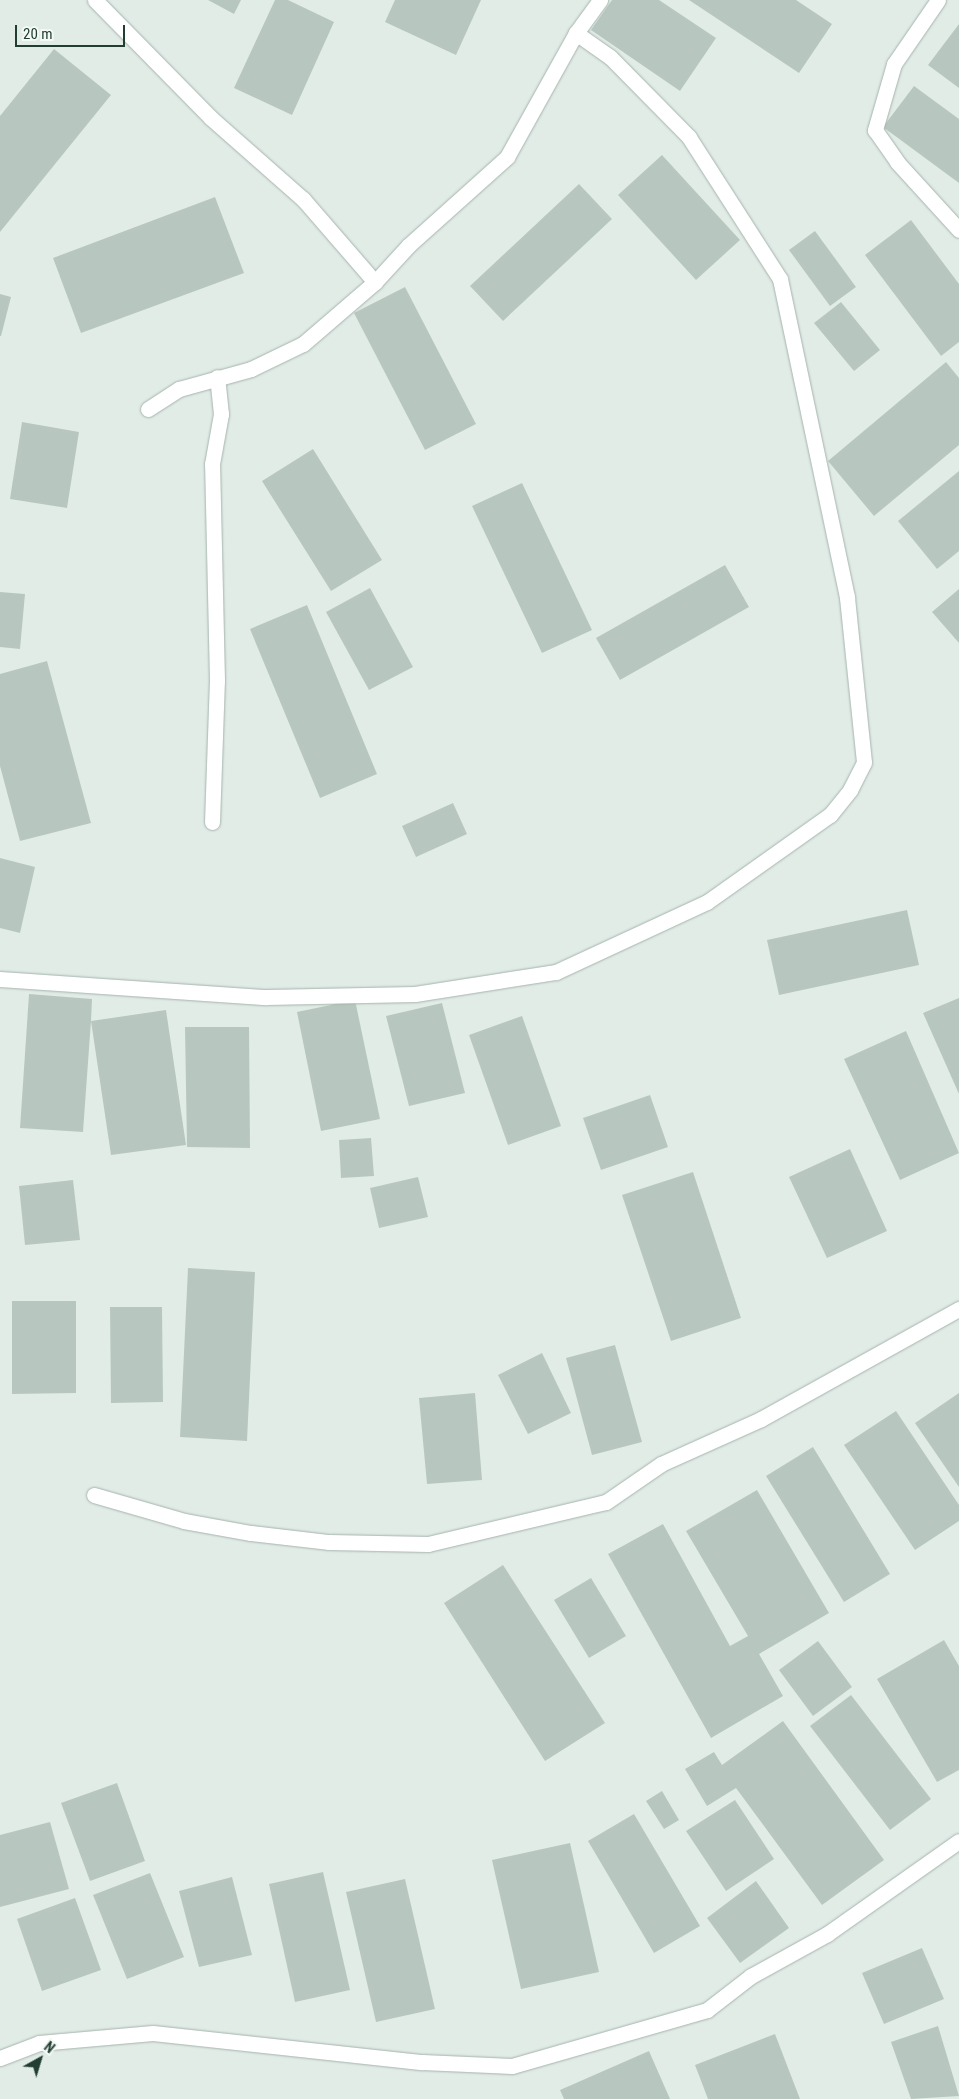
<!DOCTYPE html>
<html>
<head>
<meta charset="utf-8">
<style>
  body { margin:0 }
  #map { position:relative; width:959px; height:2099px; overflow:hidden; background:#e2ece7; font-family:"Roboto Condensed",sans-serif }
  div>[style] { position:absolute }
  .building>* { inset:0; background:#b7c7bf }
  .roads { filter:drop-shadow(0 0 1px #a5b4ad) drop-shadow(0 0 1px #a5b4ad) }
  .service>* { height:15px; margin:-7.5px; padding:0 7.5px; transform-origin:7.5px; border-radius:7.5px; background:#fff }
  .minor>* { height:15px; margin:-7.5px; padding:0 7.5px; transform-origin:7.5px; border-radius:7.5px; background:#fff }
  span { translate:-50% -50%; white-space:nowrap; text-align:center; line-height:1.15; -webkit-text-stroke:5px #f3f9f5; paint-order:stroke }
  .north { position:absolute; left:15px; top:2034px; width:50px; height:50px; -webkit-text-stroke:4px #f3f9f5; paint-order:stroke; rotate:39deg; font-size:14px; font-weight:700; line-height:20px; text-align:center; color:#223e33 }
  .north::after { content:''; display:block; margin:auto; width:18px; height:22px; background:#223e33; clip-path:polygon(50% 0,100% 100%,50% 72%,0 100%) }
  .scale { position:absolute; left:15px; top:25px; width:110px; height:22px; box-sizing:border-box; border:2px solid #223e33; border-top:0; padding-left:6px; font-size:15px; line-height:18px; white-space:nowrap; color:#223e33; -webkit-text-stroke:4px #f3f9f5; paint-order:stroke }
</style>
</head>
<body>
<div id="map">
  <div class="building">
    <div style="clip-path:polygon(208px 0,241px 0,234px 14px)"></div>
    <div style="clip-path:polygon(275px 0,288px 0,334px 22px,292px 115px,234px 88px)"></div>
    <div style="clip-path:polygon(395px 0,481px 0,456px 55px,385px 22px)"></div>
    <div style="clip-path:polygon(612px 0,659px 0,716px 38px,680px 91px,591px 30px)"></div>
    <div style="clip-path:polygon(689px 0,796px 0,832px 24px,799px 73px)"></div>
    <div style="clip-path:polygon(959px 24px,959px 88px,928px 65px)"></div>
    <div style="clip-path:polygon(54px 49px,111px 95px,0 232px,0 116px)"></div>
    <div style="clip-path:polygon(914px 86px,959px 119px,959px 183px,883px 127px)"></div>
    <div style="clip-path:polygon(662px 155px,740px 240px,696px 280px,618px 195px)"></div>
    <div style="clip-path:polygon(579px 184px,612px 219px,503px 321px,470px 286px)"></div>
    <div style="clip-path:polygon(215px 197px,244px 273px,81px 333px,53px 258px)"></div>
    <div style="clip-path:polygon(911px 220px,959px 284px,959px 342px,941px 356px,865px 255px)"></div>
    <div style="clip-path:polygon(815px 231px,856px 287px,830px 306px,789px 250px)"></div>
    <div style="clip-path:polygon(405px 287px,476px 424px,425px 450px,354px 313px)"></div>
    <div style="clip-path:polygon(0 294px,11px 297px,1px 336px,0 336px)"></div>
    <div style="clip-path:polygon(841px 302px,880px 350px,854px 371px,814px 323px)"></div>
    <div style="clip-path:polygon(946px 362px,959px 378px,959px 445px,874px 516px,828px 461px)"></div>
    <div style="clip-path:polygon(22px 422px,79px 432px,67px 508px,10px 499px)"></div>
    <div style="clip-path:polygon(313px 449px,382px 560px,331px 591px,262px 481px)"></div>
    <div style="clip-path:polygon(959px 471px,959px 551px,937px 569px,898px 521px)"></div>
    <div style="clip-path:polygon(522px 483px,592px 630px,542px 653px,472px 506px)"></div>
    <div style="clip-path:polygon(725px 565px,749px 607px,620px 680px,596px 638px)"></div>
    <div style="clip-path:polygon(370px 588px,413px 667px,369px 690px,326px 612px)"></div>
    <div style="clip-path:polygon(959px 589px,959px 643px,932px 612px)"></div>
    <div style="clip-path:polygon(0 592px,25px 594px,20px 649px,0 647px)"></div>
    <div style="clip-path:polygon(307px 605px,377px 774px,320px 798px,250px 629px)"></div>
    <div style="clip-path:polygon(47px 661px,91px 823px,20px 841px,0 766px,0 674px)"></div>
    <div style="clip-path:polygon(453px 803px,467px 834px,416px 857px,402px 826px)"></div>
    <div style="clip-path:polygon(0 858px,35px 867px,20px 933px,0 928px)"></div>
    <div style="clip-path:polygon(907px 910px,919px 965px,779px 995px,767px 940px)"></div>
    <div style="clip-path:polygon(29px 994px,92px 999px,91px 1021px,166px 1010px,186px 1145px,111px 1155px,91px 1021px,83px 1132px,20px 1128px)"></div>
    <div style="clip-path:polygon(959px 998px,959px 1094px,923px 1013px)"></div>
    <div style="clip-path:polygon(355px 1000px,380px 1119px,321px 1131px,297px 1012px)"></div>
    <div style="clip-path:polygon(442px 1003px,465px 1093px,409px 1106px,386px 1016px)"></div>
    <div style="clip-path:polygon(522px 1016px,561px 1126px,508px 1145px,469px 1035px)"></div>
    <div style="clip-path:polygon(185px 1027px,249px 1027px,250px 1148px,187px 1147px)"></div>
    <div style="clip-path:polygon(906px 1031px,959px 1153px,900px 1180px,844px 1059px)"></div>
    <div style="clip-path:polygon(650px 1095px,668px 1147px,601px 1170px,583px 1118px)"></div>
    <div style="clip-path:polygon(371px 1138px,374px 1176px,341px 1178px,339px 1140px)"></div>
    <div style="clip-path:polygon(850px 1149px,887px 1231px,827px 1258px,789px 1177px)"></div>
    <div style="clip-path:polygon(693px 1172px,741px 1318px,671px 1341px,622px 1195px)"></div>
    <div style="clip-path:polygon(418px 1177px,428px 1217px,379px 1228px,370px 1188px)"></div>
    <div style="clip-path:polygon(73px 1180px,80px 1240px,25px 1245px,19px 1186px)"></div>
    <div style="clip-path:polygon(188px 1268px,255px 1272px,247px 1441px,180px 1437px)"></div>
    <div style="clip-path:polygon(12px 1301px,76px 1301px,76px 1393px,12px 1394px)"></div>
    <div style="clip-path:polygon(110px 1307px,162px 1307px,163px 1402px,111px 1403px)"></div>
    <div style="clip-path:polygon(615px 1345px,642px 1442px,592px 1455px,566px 1358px)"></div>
    <div style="clip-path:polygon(542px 1353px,571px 1413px,528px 1434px,498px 1375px)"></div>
    <div style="clip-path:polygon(475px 1393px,482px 1480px,427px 1484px,419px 1398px)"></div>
    <div style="clip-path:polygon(959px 1393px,959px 1487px,915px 1423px)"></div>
    <div style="clip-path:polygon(896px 1411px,959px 1505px,959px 1521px,915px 1550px,844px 1445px)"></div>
    <div style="clip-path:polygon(813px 1447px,890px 1574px,844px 1602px,766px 1476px)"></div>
    <div style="clip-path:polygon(757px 1490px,829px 1613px,759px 1654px,783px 1696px,711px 1738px,608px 1554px,663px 1524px,730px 1646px,748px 1636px,686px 1531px)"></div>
    <div style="clip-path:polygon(503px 1565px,605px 1723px,545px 1761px,444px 1603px)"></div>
    <div style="clip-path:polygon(591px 1578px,626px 1636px,589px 1658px,554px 1600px)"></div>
    <div style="clip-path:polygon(944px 1640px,959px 1666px,959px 1770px,937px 1782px,877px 1679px)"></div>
    <div style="clip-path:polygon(818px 1641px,852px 1687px,813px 1716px,779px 1670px)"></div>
    <div style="clip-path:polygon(851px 1695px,931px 1799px,890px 1830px,810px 1726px)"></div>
    <div style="clip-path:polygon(783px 1721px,884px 1860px,822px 1905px,736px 1788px,707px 1806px,685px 1769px,714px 1752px,722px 1765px)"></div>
    <div style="clip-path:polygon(117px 1783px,145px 1861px,90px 1881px,61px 1803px)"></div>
    <div style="clip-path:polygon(662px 1791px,679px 1820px,664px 1829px,646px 1801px)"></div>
    <div style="clip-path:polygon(735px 1800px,774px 1859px,726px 1891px,686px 1831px)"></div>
    <div style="clip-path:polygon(634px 1814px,700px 1926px,654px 1953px,588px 1841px)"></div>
    <div style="clip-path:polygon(50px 1822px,69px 1889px,0 1907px,0 1835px)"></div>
    <div style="clip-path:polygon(570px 1843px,599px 1972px,521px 1989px,492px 1860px)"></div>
    <div style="clip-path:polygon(323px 1872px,350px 1990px,295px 2002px,269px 1884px)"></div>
    <div style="clip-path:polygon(150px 1873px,184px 1957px,127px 1979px,93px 1895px)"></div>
    <div style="clip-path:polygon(232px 1877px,252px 1955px,199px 1967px,179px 1891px)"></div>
    <div style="clip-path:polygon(405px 1879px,435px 2009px,376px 2022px,346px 1892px)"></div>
    <div style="clip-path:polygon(756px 1881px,789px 1928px,740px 1963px,707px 1918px)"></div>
    <div style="clip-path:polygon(75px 1898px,101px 1970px,42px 1991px,17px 1919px)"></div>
    <div style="clip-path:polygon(922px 1948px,944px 1999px,884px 2024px,862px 1973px)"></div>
    <div style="clip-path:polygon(938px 2026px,959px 2096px,911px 2099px,891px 2042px)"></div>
    <div style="clip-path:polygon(775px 2034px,800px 2099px,708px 2099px,695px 2065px)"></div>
    <div style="clip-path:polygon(649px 2051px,670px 2099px,564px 2099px,560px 2090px)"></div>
  </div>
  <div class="roads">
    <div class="service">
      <div style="left:212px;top:822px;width:141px;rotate:-88deg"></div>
      <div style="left:217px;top:681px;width:217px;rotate:-91.3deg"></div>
      <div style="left:212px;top:464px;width:51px;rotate:-79.8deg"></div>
      <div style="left:221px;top:414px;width:37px;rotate:-96deg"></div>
    </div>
    <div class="minor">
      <div style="left:95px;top:0;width:165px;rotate:45.5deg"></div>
      <div style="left:211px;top:118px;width:123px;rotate:41.4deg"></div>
      <div style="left:303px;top:199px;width:110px;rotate:49.1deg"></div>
      <div style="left:938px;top:0;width:78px;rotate:124.5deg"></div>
      <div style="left:894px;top:64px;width:69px;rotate:106.1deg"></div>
      <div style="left:875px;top:130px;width:39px;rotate:55deg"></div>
      <div style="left:897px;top:162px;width:92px;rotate:47.6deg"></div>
      <div style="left:148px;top:409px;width:37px;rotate:-33deg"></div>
      <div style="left:179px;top:389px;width:75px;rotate:-15.5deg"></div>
      <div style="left:251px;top:369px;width:58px;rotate:-25.7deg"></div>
      <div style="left:303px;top:344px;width:95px;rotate:-40.7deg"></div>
      <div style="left:375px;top:282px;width:50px;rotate:-47.4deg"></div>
      <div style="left:409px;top:245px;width:132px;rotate:-41.9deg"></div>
      <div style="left:507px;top:157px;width:142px;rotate:-60.9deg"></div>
      <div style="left:576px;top:33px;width:41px;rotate:-54deg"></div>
      <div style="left:0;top:979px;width:267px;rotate:3.9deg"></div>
      <div style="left:266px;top:997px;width:149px;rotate:-1.2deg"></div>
      <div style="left:415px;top:994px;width:143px;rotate:-8.9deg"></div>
      <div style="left:556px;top:972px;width:166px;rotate:-24.9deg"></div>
      <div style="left:707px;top:902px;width:151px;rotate:-35.3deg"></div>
      <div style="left:830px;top:815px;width:32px;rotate:-51deg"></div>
      <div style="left:850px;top:790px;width:31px;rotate:-63deg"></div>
      <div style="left:864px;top:762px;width:166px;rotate:-95.9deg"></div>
      <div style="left:847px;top:597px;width:325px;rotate:-101.9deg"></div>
      <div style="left:780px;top:279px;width:169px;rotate:-122.7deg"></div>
      <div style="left:689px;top:137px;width:112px;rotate:-134.6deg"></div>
      <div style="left:610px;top:57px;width:42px;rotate:-144.8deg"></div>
      <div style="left:94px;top:1495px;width:94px;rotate:16.1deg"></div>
      <div style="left:184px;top:1521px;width:68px;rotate:10.2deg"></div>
      <div style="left:251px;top:1533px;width:79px;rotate:6.6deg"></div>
      <div style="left:329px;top:1542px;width:99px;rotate:1.2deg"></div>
      <div style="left:428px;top:1544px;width:183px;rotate:-13.3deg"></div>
      <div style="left:606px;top:1502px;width:67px;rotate:-34.6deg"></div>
      <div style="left:661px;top:1464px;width:110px;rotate:-24.2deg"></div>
      <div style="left:761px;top:1419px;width:227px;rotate:-29.1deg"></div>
      <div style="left:0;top:2058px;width:42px;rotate:-21deg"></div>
      <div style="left:39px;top:2043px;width:114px;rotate:-5deg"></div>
      <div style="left:153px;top:2033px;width:271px;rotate:6.2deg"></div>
      <div style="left:422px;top:2062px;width:90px;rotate:2.5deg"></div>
      <div style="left:512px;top:2066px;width:203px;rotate:-16deg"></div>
      <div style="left:707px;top:2010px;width:56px;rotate:-37.7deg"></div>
      <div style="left:751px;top:1976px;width:87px;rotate:-28.9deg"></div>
      <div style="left:827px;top:1934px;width:161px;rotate:-35.2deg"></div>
    </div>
  </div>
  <div class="north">N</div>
  <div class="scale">20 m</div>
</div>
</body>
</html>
